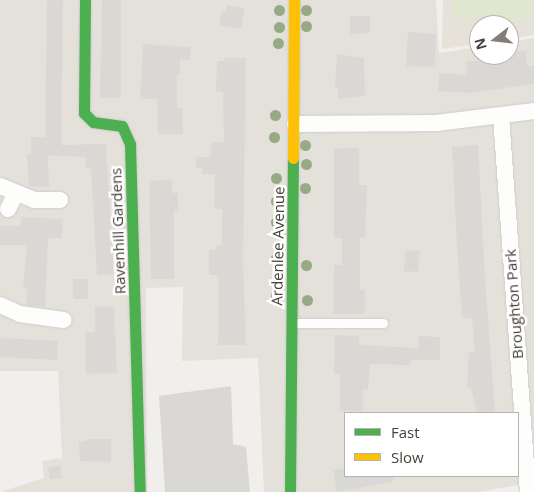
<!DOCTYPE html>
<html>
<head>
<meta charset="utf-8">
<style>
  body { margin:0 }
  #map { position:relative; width:534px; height:492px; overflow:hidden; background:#f1efec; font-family:"Open Sans",sans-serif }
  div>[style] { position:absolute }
  .residential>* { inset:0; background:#e4e1db }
  .education>* { inset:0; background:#e6e2d9 }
  .green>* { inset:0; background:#dfe8cf }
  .building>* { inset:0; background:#dad8d5 }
  .roads { filter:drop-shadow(0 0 1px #cfcdca) drop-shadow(0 0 1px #cfcdca) }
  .lane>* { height:9px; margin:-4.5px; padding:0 4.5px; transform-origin:4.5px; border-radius:4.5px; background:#fdfdfc }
  .street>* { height:16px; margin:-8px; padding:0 8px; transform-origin:8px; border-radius:8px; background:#fdfdfc }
  .fast>* { height:11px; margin:-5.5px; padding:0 5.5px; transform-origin:5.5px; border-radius:5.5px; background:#4caf50 }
  .slow>* { height:11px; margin:-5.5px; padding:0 5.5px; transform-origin:5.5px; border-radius:5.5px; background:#ffc107 }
  .trees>* { width:11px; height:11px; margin:-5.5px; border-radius:50%; background:#96aa86 }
  span { translate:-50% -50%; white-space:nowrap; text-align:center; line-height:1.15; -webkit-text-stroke:5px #fff; paint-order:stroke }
  .street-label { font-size:15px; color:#464139 }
  .legend { position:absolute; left:344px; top:412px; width:175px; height:65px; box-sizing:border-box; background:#fff; border:1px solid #b5b3b0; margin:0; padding:6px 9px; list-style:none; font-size:15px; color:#464139 }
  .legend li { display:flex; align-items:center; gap:10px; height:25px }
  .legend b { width:25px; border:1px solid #b5b3b0 }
  .north { position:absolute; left:469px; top:15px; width:50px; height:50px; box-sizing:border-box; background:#fff; border:1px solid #b5b3b0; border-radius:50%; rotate:254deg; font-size:14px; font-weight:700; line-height:20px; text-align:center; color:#464139 }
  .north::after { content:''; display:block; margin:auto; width:18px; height:22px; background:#827e78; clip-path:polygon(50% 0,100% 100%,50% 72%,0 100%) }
</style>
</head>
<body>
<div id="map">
  <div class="residential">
    <div style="clip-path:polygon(evenodd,0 0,436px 0,439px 53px,479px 47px,479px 55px,509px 55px,509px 42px,534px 38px,534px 482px,478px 492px,264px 492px,258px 358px,182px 361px,183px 287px,146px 288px,147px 492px,0 492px,44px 478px,42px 461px,62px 458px,58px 371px,0 371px,0 0,345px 413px,518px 413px,518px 476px,345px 476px,345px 413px)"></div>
  </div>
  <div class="education">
    <div style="clip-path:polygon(443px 0,534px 0,534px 35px,509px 39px,509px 25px,479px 25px,479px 44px,442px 49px)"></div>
  </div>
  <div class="green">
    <div style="clip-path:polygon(452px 0,534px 0,534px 20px,452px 18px)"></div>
  </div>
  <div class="building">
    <div style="clip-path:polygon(47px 0,63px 0,61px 145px,106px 144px,114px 274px,97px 275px,91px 168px,86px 168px,85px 157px,48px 155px,49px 187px,29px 186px,27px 154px,31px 154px,31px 137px,45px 137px)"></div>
    <div style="clip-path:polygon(102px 0,121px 0,121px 98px,100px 98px)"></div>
    <div style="clip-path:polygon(227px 5px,245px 8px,241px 29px,219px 25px,221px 12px,226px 12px)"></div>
    <div style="clip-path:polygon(350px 16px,370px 16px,370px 33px,350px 34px)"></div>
    <div style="clip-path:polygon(408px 32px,436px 34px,435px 67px,406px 66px)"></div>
    <div style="clip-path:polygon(143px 44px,191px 47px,190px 60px,180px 59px,180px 74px,177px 74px,177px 108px,182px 108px,183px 134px,158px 134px,157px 99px,140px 99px)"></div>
    <div style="clip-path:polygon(509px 51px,526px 51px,527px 66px,534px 66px,534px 84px,468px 93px,438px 91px,439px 73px,467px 75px,467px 61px,509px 61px)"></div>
    <div style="clip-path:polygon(337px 54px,364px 58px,365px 96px,338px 99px,338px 87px,335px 87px)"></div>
    <div style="clip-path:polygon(225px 58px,246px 58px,243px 262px,246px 345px,218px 345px,219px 279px,216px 275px,209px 275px,209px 250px,216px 250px,216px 245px,222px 245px,222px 209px,214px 209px,215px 174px,202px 174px,202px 168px,196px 168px,196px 157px,211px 157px,211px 142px,224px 142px,223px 92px,216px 92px,217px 61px,224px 61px)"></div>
    <div style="clip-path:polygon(478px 145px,485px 278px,495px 413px,477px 413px,471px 388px,467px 388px,469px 352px,475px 352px,472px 318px,462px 318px,457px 246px,452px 147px)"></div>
    <div style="clip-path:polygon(359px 148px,359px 185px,367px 185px,365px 238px,360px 238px,360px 290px,365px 290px,365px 314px,333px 314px,334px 265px,342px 265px,342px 238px,334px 238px,334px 149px)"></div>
    <div style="clip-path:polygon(172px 180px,172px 193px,178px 193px,178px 210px,174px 210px,174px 279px,151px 279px,149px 181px)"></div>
    <div style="clip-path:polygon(21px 217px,63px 219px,62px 238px,48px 238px,45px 307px,26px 305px,27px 289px,23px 289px,27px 245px,0 245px,0 226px,21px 226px)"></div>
    <div style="clip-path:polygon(406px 250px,420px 251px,418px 272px,404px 271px)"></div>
    <div style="clip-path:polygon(73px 279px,88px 279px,88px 299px,73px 299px)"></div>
    <div style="clip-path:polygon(114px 306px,117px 373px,86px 374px,85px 332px,95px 332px,95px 307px)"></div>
    <div style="clip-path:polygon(335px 335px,359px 336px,359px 345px,419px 348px,419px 336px,440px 337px,440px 360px,411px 360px,410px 365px,370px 364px,368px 389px,363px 389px,363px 411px,340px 411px,340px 374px,334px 374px)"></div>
    <div style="clip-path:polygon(0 338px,58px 341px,57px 360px,0 357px)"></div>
    <div style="clip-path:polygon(231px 386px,233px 444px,246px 447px,250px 492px,165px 492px,159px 396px)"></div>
    <div style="clip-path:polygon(91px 439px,111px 439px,111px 462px,80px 461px,79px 442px)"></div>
    <div style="clip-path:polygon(60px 466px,62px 478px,50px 479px,48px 467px)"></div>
    <div style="clip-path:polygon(345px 468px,345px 476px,393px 476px,393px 482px,337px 492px,333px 470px)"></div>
  </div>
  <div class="roads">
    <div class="lane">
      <div style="left:293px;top:323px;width:90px"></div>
    </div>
    <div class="street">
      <div style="left:501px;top:116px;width:377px;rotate:85.9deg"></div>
      <div style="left:295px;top:124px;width:141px;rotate:-0.4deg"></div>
      <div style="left:436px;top:123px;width:99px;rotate:-7deg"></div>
      <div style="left:0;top:186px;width:37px;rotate:22deg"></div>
      <div style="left:34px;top:200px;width:26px"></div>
      <div style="left:8px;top:209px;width:18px;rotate:-63deg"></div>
      <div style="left:0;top:305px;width:22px;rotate:24deg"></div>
      <div style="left:20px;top:314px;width:44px;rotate:7.8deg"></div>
    </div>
    <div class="fast">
      <div style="left:85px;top:0;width:113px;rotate:90.5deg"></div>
      <div style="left:84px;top:113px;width:13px;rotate:45deg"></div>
      <div style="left:93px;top:122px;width:29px;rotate:8deg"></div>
      <div style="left:122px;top:126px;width:20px;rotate:66deg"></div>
      <div style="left:130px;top:144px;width:348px;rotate:88.4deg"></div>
      <div style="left:290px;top:492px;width:334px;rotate:-89.5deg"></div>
    </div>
    <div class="slow">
      <div style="left:293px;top:158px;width:158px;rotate:-89.6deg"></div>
    </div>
  </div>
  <div class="trees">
    <div style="left:279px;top:10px"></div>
    <div style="left:306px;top:10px"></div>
    <div style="left:306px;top:26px"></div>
    <div style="left:279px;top:27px"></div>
    <div style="left:278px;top:43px"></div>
    <div style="left:275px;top:115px"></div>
    <div style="left:274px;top:137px"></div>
    <div style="left:305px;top:145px"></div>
    <div style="left:306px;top:164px"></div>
    <div style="left:276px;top:178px"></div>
    <div style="left:305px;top:188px"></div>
    <div style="left:276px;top:201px"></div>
    <div style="left:276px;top:222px"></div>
    <div style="left:276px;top:258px"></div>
    <div style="left:306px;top:265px"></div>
    <div style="left:276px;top:296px"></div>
    <div style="left:307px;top:300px"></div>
  </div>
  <div class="street-label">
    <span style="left:118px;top:231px;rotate:-92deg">Ravenhill Gardens</span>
    <span style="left:278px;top:246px;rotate:-89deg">Ardenlee Avenue</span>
    <span style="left:514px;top:304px;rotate:-94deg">Broughton Park</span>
  </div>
  <ul class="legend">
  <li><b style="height:6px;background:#4caf50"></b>Fast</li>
  <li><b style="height:6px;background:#ffc107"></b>Slow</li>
  </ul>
  <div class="north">N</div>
</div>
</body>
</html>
